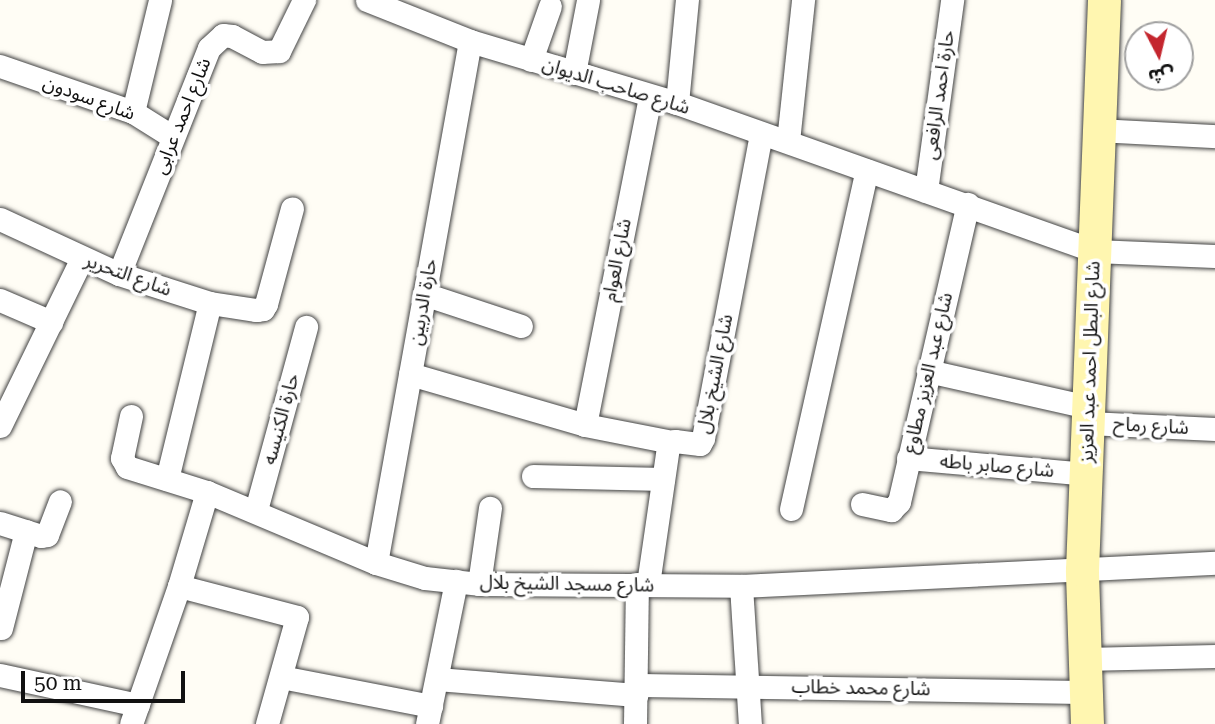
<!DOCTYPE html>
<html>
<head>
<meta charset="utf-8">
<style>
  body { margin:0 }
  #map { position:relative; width:1215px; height:724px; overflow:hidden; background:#fffdf5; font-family:"Roboto Serif","Noto Sans Arabic",serif }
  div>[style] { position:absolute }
  .roads { filter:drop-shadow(0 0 2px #444) drop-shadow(0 0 2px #444) }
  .street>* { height:23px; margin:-11.5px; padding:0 11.5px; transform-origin:11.5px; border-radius:11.5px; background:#fff }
  .secondary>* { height:33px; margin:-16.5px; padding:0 16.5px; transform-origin:16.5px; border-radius:16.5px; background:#fff6b0 }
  span { translate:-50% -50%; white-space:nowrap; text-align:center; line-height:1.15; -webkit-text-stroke:7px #fff; paint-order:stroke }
  .street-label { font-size:19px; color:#111 }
  .north { position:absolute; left:1124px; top:21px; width:70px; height:70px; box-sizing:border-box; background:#fff; border:2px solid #a0a0a0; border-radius:50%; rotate:173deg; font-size:19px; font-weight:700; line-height:28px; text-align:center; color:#111 }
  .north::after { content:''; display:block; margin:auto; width:24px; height:32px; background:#c4262e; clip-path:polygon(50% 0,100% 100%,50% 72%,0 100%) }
  .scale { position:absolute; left:21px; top:671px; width:164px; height:32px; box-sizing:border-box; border:4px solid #111; border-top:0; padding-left:9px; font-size:21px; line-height:24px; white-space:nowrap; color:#111; -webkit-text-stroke:5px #fff; paint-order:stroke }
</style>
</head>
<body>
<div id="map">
  <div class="roads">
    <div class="street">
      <div style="left:367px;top:0;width:111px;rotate:21.7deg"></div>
      <div style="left:470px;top:41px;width:216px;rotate:16.7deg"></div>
      <div style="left:677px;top:103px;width:442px;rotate:19.5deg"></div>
      <div style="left:1094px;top:251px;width:121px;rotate:2.4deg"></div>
      <div style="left:531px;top:60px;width:57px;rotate:-70.6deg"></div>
      <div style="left:0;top:66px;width:141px;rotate:19.1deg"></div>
      <div style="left:133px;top:112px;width:47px;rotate:32deg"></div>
      <div style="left:574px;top:73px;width:74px;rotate:-79.1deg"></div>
      <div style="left:677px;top:103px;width:103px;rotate:-84.5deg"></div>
      <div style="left:133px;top:112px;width:115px;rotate:-76.4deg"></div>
      <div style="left:1099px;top:130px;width:116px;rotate:3deg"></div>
      <div style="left:788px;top:141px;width:142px;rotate:-83.9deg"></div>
      <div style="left:926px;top:191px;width:193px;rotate:-82.2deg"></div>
      <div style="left:0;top:219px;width:131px;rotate:24.8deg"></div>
      <div style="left:119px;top:274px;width:96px;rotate:17.7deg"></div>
      <div style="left:210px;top:303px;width:47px;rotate:8.7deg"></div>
      <div style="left:256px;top:310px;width:7px;rotate:-8deg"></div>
      <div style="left:263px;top:309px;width:6px;rotate:-59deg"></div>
      <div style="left:266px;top:304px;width:99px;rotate:-74.8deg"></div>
      <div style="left:119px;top:274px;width:243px;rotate:-68.3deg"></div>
      <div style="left:209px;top:48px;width:19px;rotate:-43deg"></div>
      <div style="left:223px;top:35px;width:9px;rotate:6deg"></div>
      <div style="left:232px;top:36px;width:34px;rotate:28deg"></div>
      <div style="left:262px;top:52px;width:17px;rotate:-3deg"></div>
      <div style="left:279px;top:51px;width:57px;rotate:-63.9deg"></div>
      <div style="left:424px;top:294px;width:102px;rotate:18.3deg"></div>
      <div style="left:0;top:300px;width:56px;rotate:23.3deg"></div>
      <div style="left:928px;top:371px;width:164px;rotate:12.7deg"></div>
      <div style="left:410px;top:374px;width:182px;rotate:16.2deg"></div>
      <div style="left:585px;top:425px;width:89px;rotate:11.1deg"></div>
      <div style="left:131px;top:416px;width:43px;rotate:102.1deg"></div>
      <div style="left:122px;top:458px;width:10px;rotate:61deg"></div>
      <div style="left:127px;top:467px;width:84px;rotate:17.4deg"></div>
      <div style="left:207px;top:492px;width:183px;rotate:22.8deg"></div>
      <div style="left:376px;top:563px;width:51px;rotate:17deg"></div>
      <div style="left:425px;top:578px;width:54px;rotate:6.3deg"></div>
      <div style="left:479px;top:584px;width:262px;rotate:0.4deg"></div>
      <div style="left:741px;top:586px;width:475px;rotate:-2.8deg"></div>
      <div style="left:1088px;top:423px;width:127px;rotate:2.7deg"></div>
      <div style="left:585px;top:425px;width:335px;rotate:-78.8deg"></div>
      <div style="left:0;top:426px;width:187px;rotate:-64deg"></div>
      <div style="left:908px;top:458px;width:179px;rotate:5.1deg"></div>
      <div style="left:533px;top:476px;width:130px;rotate:1.3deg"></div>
      <div style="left:167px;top:479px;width:181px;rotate:-76.3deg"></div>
      <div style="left:862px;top:504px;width:30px;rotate:12deg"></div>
      <div style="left:891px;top:510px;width:11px;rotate:-45deg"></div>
      <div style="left:899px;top:502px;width:306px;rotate:-77deg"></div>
      <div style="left:791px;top:509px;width:347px;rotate:-77.4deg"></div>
      <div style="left:256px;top:510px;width:190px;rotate:-74.7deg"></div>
      <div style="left:0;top:523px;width:43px;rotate:17.6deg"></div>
      <div style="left:41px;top:536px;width:6px;rotate:-9deg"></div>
      <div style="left:47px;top:535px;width:36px;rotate:-69deg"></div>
      <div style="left:376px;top:563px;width:530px;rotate:-79.79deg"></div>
      <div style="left:479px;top:584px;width:77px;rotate:-81.8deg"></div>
      <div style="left:648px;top:584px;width:138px;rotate:-81.7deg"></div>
      <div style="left:668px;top:447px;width:9px;rotate:-41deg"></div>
      <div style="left:675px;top:441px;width:25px;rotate:7deg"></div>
      <div style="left:700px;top:444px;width:7px;rotate:-63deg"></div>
      <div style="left:703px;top:438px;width:310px;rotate:-79.2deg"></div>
      <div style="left:179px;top:586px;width:122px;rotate:14.7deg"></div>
      <div style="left:297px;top:617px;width:111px;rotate:105.7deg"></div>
      <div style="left:741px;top:586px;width:138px;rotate:86.3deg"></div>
      <div style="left:1px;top:628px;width:100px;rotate:-75.5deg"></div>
      <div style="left:1084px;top:659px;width:131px;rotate:-1.3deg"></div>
      <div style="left:0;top:675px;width:141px;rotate:12.3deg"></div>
      <div style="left:281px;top:677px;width:153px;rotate:10.9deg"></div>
      <div style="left:437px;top:679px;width:200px;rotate:4.6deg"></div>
      <div style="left:636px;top:685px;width:450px;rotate:0.9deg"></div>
      <div style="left:131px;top:724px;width:146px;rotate:-70.8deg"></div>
      <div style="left:179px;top:586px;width:98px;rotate:-73.4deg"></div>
      <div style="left:427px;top:724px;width:146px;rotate:-78.5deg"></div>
      <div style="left:635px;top:724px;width:140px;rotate:-89.2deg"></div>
    </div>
    <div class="secondary">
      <div style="left:1087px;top:724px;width:154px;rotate:-91.9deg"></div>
      <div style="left:1082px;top:570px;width:570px;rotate:-87.79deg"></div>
    </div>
  </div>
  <div class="street-label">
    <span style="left:616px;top:86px;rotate:17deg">شارع صاحب الديوان</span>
    <span style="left:939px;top:95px;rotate:-82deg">حارة احمد الرافعى</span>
    <span style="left:89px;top:98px;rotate:20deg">شارع سودون</span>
    <span style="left:182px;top:116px;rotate:-68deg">شارع احمد عرابى</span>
    <span style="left:617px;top:260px;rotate:-79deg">شارع العوام</span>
    <span style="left:128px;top:275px;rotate:20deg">شارع التحرير</span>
    <span style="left:423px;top:302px;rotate:-80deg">حارة الدربين</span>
    <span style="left:1090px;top:362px;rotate:-88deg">شارع البطل احمد عبد العزيز</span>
    <span style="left:928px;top:373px;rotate:-77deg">شارع عبد العزيز مطاوع</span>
    <span style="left:715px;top:374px;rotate:-79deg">شارع الشيخ بلال</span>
    <span style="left:281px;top:419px;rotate:-75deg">حارة الكنيسه</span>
    <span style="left:1151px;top:426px;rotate:3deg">شارع رماح</span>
    <span style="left:997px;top:466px;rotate:5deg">شارع صابر باطه</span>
    <span style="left:567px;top:584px;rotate:1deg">شارع مسجد الشيخ بلال</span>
    <span style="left:861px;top:688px;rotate:1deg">شارع محمد خطاب</span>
  </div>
  <div class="north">ش</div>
  <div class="scale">50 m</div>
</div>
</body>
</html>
